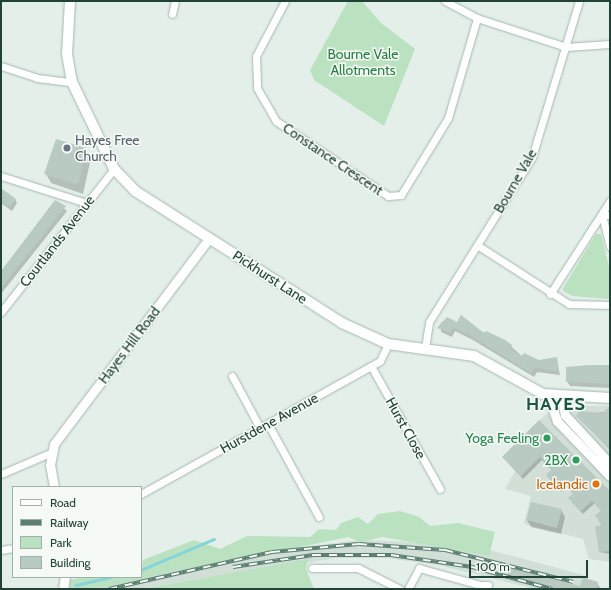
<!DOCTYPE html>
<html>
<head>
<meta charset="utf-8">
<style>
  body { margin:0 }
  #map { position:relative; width:611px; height:590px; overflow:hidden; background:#e3efe8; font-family:Cabin,sans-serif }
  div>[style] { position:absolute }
  .built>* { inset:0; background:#d1dfd7 }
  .green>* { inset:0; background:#bae2c1 }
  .shadow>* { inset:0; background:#0003 }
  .stream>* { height:2.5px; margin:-1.25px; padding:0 1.25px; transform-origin:1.25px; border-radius:1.25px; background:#86d4d9 }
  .building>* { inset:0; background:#b8cac1 }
  .roads { filter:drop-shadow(0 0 1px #a5b8af) drop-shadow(0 0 1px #a5b8af) }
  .minor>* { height:7px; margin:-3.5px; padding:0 3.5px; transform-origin:3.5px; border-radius:3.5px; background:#fff }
  .tertiary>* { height:9px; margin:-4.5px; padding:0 4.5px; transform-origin:4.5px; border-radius:4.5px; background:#fff }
  .secondary>* { height:10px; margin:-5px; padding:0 5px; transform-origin:5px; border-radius:5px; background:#fff }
  .rail>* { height:4px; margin-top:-2px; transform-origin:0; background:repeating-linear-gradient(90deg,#f5faf7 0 8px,#5b7e71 0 16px); box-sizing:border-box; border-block:1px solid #5b7e71 }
  .dots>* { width:11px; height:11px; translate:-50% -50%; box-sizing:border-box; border:2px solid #f5faf7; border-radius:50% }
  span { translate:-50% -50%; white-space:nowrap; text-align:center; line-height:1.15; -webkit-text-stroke:3px #f5faf7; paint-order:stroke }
  .park-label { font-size:14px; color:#267e40 }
  .worship-label { font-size:14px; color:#5b616d }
  .left { translate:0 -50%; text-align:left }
  .street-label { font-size:14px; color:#214236 }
  .leisure-label { font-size:14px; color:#27864d }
  .right { translate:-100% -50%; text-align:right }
  .food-label { font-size:14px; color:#c56008 }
  .district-label { font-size:18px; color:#1a5742; font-weight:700; letter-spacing:1px }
  .frame { position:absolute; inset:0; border:2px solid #214236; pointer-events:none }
  .legend { position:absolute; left:12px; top:486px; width:130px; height:92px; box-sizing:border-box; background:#f5faf7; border:1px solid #a0b0aa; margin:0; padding:5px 7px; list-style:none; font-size:12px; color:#214236 }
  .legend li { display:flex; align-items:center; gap:8px; height:20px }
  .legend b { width:20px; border:1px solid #a0b0aa }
  .scale { position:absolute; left:469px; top:560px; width:119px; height:18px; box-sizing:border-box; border:2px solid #214236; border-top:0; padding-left:5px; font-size:12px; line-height:14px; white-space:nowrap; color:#214236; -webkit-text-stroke:3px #f5faf7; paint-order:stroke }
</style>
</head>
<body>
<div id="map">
  <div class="built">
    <div style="clip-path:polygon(586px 406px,610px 406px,610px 562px,589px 559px,583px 539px,524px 524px,531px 496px,505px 489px,515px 471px,502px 457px,546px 414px)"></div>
    <div style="clip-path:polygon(361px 540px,414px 542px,488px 555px,490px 550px,583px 575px,579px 589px,536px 589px,438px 565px,387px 558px,336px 558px,152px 589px,87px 589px,254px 553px)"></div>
  </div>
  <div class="green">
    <div style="clip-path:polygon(348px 1px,362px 1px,381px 23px,415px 49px,384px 126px,314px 80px,310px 70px)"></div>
    <div style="clip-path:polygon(596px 234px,601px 234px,610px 271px,610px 299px,572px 296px,562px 290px)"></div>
    <div style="clip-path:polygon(400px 511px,419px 517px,430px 526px,458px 523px,495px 532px,489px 556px,383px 537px,360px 542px,348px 537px,202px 568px,174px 571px,108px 587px,70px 589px,70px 580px,83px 577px,141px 577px,143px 560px,194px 540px,220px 549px,247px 536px,310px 537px,319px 529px,336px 530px,341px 523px,358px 517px,368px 524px,378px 514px)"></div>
    <div style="clip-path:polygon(308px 559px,306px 569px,314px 589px,145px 589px)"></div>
  </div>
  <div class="shadow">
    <div style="clip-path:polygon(85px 149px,91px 158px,83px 194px,51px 183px,46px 174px)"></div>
    <div style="clip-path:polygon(1px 193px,15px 199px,17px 203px,12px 211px,1px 203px)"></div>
    <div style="clip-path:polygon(56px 201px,67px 211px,1px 294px,1px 272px)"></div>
    <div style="clip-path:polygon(441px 322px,473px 328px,505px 341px,523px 357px,538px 361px,556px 358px,560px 375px,537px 372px,534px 377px,473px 340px,455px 331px,452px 337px,441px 332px)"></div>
    <div style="clip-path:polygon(610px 369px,610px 388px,570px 386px,567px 381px)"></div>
    <div style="clip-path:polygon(610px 411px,610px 450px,578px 416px)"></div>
    <div style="clip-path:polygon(539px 421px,610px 493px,610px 554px,600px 552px,602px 511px,595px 503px,583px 514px,572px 502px,574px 495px,567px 487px,562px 492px,549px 478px,547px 475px,552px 470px,542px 460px,523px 479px,503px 457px)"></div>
    <div style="clip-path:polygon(561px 510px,565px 517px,561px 534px,531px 527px,527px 520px)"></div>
    <div style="clip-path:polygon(508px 575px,580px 587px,597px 583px,601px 589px,548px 589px)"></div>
  </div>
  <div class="stream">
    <div style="left:141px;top:570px;width:79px;rotate:-23deg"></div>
    <div style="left:76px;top:585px;width:35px;rotate:-13deg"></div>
  </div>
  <div class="building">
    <div style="clip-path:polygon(56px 139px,86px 148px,78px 185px,44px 174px)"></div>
    <div style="clip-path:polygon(1px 188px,16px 199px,9px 207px,1px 201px)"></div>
    <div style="clip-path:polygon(55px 200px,66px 206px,1px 288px,1px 271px)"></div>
    <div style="clip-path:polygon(461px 315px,484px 333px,486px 331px,505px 340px,512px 345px,510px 349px,522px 356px,524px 353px,539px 360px,557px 357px,559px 371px,534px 368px,531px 373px,469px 335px,453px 328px,450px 333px,437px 328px,447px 317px,457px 322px)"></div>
    <div style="clip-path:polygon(589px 365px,610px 365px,610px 384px,566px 382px,566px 367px)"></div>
    <div style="clip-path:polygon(610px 406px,610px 449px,576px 416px,579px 411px,603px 413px)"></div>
    <div style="clip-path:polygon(539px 420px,610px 491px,610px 551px,599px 552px,595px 527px,601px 525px,595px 515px,601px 511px,592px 501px,581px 511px,568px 498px,573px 494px,564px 484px,559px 489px,546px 475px,552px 469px,540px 457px,521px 476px,502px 457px)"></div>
    <div style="clip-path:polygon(531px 502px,562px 509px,557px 528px,526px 520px)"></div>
    <div style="clip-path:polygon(510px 566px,580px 586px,582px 577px,598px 582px,596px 589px,556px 589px,507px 575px)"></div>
  </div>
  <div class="roads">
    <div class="minor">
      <div style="left:285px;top:1px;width:62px;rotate:117.8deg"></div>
      <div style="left:256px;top:56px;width:32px;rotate:88deg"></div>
      <div style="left:257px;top:88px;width:38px;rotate:60deg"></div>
      <div style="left:276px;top:121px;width:135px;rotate:33.8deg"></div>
      <div style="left:388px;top:196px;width:13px;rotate:-4deg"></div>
      <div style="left:401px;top:195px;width:90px;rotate:-58.6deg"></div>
      <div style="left:448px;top:118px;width:104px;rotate:-73.8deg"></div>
      <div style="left:445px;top:1px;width:36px;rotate:28deg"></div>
      <div style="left:477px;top:18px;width:94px;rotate:18deg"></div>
      <div style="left:566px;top:47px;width:44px;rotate:-3.9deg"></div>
      <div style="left:172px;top:14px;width:13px;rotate:-77deg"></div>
      <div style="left:1px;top:66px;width:38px;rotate:18deg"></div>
      <div style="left:37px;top:78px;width:35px;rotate:7deg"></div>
      <div style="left:1px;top:176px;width:89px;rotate:17.6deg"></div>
      <div style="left:610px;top:215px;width:8px;rotate:180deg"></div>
      <div style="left:602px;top:215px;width:33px;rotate:76deg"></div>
      <div style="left:477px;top:245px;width:109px;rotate:32.7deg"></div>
      <div style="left:569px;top:304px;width:41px;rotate:1.4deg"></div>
      <div style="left:550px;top:294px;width:111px;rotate:-57.2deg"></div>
      <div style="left:1px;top:312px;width:182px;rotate:-51.7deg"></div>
      <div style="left:425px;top:348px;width:26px;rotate:-81deg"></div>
      <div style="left:429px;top:322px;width:195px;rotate:-58deg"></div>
      <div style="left:532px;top:157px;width:163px;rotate:-73.2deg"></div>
      <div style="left:371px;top:366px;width:141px;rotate:60.7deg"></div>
      <div style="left:232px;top:376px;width:59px;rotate:61.7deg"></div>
      <div style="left:268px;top:424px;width:106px;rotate:61.3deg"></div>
      <div style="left:1px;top:474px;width:53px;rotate:-23.2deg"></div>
      <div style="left:141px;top:494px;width:263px;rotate:-29.1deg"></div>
      <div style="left:371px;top:366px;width:10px;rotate:-29deg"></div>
      <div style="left:380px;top:361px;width:19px;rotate:-65deg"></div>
      <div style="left:1px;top:550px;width:12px;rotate:-9deg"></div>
      <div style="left:312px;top:568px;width:46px"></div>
      <div style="left:358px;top:568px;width:47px;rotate:26.6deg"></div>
      <div style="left:480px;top:585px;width:8px"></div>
      <div style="left:408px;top:589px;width:24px;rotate:-62deg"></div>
      <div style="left:419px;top:568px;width:63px;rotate:15.6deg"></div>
      <div style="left:480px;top:585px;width:4px;rotate:76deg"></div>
    </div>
    <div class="tertiary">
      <div style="left:548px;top:395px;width:28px;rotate:71deg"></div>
      <div style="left:557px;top:421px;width:76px;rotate:46.1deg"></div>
      <div style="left:562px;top:397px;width:18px;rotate:81deg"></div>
      <div style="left:565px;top:415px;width:67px;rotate:47.4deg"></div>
      <div style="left:54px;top:487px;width:22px;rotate:-100deg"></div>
      <div style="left:50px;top:465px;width:21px;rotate:-79deg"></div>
      <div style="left:54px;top:444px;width:258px;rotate:-53deg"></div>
      <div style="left:63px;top:589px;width:12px;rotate:-81deg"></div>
    </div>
    <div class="secondary">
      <div style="left:70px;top:1px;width:53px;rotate:93.2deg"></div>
      <div style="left:67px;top:54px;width:28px;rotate:80deg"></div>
      <div style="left:72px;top:82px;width:97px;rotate:64.2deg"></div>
      <div style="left:114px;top:169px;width:30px;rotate:46deg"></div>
      <div style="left:135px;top:191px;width:246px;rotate:32.5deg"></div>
      <div style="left:342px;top:323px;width:51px;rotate:24.5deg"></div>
      <div style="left:388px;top:344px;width:87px;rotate:7.9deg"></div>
      <div style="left:474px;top:356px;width:79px;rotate:28.8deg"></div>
      <div style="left:543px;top:394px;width:67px;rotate:3.4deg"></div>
    </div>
  </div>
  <div class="rail">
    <div style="left:233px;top:567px;width:81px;rotate:-8.5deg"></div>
    <div style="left:313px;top:555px;width:78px"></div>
    <div style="left:391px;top:555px;width:82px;rotate:8.4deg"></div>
    <div style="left:472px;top:567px;width:83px;rotate:15.4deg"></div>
    <div style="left:109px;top:589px;width:167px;rotate:-12.8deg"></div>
    <div style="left:272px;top:552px;width:87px;rotate:-5.3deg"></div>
    <div style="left:359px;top:544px;width:86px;rotate:4deg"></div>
    <div style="left:445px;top:550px;width:132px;rotate:14deg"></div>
  </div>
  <div class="dots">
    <div style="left:67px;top:148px;background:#6b7280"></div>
    <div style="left:547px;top:438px;background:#2e9e5b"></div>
    <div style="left:576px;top:460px;background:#2e9e5b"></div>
    <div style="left:596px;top:484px;background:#e8710a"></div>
  </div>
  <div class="park-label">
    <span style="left:363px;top:62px">Bourne Vale<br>Allotments</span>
  </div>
  <div class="worship-label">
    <span class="left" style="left:75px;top:148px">Hayes Free<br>Church</span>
  </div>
  <div class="street-label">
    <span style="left:333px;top:159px;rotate:34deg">Constance Crescent</span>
    <span style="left:515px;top:181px;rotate:-60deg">Bourne Vale</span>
    <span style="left:57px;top:241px;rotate:-52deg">Courtlands Avenue</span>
    <span style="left:270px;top:277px;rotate:33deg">Pickhurst Lane</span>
    <span style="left:129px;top:345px;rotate:-53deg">Hayes Hill Road</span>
    <span style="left:269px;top:423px;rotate:-29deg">Hurstdene Avenue</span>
    <span style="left:406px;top:428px;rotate:61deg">Hurst Close</span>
  </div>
  <div class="leisure-label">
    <span class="right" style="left:539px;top:438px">Yoga Feeling</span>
    <span class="right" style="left:568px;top:460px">2BX</span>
  </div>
  <div class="food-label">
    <span class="right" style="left:588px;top:484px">Icelandic</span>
  </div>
  <div class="district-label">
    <span style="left:556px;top:404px">HAYES</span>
  </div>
  <div class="frame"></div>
  <ul class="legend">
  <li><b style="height:5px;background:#fff"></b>Road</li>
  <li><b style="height:5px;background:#5b7e71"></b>Railway</li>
  <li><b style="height:11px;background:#bae2c1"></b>Park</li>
  <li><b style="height:11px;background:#b8cac1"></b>Building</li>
  </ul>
  <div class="scale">100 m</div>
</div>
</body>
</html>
